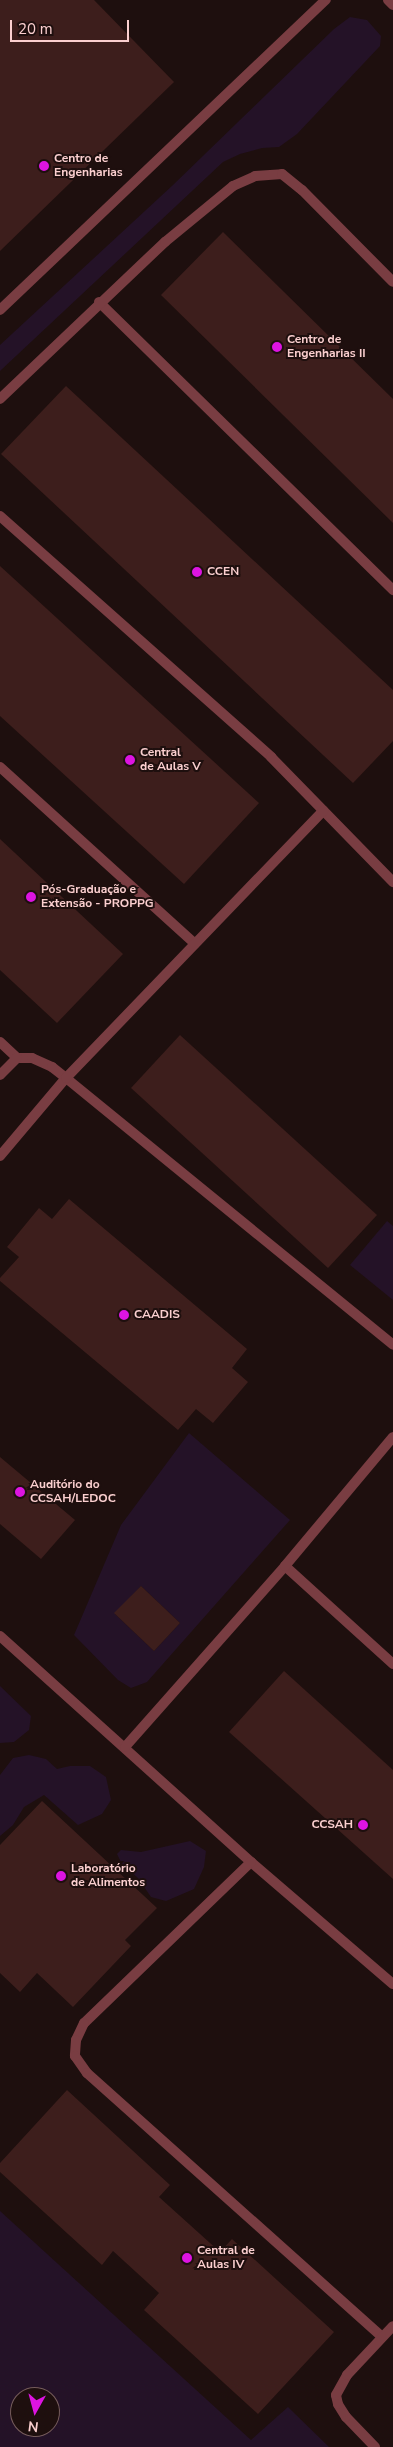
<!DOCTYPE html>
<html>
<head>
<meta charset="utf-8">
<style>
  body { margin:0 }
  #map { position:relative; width:393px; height:2447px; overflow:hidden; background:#1e0f0e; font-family:"Nunito Sans",sans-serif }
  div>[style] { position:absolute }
  .green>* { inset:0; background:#241227 }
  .building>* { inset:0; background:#3d1e1c }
  .lane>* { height:10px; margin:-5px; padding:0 5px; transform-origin:5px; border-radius:5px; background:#793d42 }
  .dots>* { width:14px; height:14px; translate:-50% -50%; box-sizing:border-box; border:2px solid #1e0f0e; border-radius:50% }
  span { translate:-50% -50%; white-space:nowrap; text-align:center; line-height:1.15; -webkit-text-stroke:4px #1e0f0e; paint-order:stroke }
  .poi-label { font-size:12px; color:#fbcfcf; font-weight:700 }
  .left { translate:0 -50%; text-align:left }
  .right { translate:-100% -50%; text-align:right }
  .north { position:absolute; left:10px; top:2387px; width:50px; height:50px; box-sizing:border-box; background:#1e0f0e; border:1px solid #765c5b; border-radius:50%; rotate:187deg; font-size:14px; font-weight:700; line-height:20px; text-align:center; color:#fbcfcf }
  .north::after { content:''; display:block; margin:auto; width:18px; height:22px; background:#dd14e1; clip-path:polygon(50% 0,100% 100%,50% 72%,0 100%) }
  .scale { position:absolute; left:10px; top:20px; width:119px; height:22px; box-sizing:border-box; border:2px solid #fbcfcf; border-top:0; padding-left:6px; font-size:15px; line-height:18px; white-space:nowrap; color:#fbcfcf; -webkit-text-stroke:4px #1e0f0e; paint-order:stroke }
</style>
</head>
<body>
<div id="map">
  <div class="green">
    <div style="clip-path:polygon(350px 17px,367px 20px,381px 36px,380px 46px,297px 134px,279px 147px,262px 148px,240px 154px,223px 162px,0 371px,0 345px,173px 185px,334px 29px)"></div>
    <div style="clip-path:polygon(387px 1221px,393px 1226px,393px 1300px,350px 1265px)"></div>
    <div style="clip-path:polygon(evenodd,189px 1433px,290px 1520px,147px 1682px,131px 1688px,118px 1680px,74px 1635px,121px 1525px,189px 1433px,141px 1586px,180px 1623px,154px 1651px,115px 1614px,141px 1586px)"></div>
    <div style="clip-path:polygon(0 1686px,31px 1716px,29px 1730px,14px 1742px,0 1743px)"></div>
    <div style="clip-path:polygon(29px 1755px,46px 1759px,57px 1769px,70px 1766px,90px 1766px,106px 1777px,111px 1800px,102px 1814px,78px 1825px,44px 1795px,24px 1807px,13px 1825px,0 1836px,0 1775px,13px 1758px)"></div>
    <div style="clip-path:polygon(190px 1841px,206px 1851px,204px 1867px,194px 1889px,166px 1901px,151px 1897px,138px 1878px,122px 1864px,117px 1854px,121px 1850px,141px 1852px)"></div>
    <div style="clip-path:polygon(evenodd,0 2211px,251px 2440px,288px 2407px,329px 2447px,0 2447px,0 2211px,20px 2397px,50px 2397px,50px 2427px,20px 2427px,20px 2397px)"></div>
  </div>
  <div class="building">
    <div style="clip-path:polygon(0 0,94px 0,174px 82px,0 251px)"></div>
    <div style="clip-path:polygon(223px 232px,393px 399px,393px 523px,161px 295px)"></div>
    <div style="clip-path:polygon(66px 386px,393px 690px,393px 741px,353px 783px,1px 454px)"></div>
    <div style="clip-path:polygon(0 566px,259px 803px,184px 884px,0 716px)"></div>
    <div style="clip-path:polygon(0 839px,123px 954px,57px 1023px,0 970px)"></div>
    <div style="clip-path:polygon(180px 1035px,377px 1215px,328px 1268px,131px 1088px)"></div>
    <div style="clip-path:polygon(69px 1199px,247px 1349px,232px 1368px,248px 1382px,213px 1423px,196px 1409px,178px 1430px,0 1281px,0 1278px,19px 1257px,7px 1247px,39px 1208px,52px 1219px)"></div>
    <div style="clip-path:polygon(0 1457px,75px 1520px,41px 1559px,0 1524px)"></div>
    <div style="clip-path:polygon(141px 1586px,180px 1623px,154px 1651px,114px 1613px)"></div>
    <div style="clip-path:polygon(284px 1671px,393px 1770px,393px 1879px,229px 1732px)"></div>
    <div style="clip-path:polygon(42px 1801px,157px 1908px,125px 1940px,131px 1946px,73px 2007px,37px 1973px,20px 1992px,0 1973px,0 1845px)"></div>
    <div style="clip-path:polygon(67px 2090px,170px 2185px,159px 2197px,220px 2252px,232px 2239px,334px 2332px,258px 2414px,144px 2310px,159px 2293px,113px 2251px,102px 2265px,0 2172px,0 2163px)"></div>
  </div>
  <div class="lane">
    <div style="left:388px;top:0;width:7px;rotate:45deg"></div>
    <div style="left:99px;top:302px;width:412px;rotate:44.4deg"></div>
    <div style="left:0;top:310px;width:450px;rotate:-43.6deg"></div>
    <div style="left:0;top:399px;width:228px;rotate:-43.6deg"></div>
    <div style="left:165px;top:242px;width:88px;rotate:-39.5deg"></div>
    <div style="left:233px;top:186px;width:24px;rotate:-24deg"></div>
    <div style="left:255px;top:176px;width:27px;rotate:-4deg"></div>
    <div style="left:282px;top:174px;width:26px;rotate:39deg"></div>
    <div style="left:302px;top:190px;width:129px;rotate:45.3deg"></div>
    <div style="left:0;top:516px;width:363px;rotate:41.6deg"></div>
    <div style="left:271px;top:757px;width:175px;rotate:45.7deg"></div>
    <div style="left:0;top:767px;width:263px;rotate:42.2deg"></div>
    <div style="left:0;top:1042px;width:23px;rotate:43deg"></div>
    <div style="left:17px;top:1058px;width:15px"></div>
    <div style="left:32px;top:1058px;width:22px;rotate:24deg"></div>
    <div style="left:52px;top:1067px;width:18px;rotate:38deg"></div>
    <div style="left:66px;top:1078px;width:422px;rotate:39.2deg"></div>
    <div style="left:0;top:1075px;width:24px;rotate:-45deg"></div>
    <div style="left:0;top:1156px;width:102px;rotate:-49.8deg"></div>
    <div style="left:66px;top:1078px;width:371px;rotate:-46.1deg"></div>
    <div style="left:285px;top:1566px;width:146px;rotate:42.2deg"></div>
    <div style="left:0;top:1636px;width:338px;rotate:42deg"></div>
    <div style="left:251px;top:1862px;width:187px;rotate:40.7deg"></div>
    <div style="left:125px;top:1747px;width:242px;rotate:-48.5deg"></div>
    <div style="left:285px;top:1566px;width:168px;rotate:-50.1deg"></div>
    <div style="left:251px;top:1862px;width:232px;rotate:136deg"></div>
    <div style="left:84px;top:2023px;width:19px;rotate:115deg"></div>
    <div style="left:76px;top:2040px;width:16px;rotate:94deg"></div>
    <div style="left:75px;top:2056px;width:21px;rotate:55deg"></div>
    <div style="left:87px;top:2073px;width:396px;rotate:41.8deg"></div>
    <div style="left:375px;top:2447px;width:42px;rotate:-134deg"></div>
    <div style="left:346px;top:2417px;width:15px;rotate:-122deg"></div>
    <div style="left:338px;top:2404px;width:9px;rotate:-103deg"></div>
    <div style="left:336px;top:2395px;width:23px;rotate:-61deg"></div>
    <div style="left:347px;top:2375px;width:67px;rotate:-46.8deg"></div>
  </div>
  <div class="dots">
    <div style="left:44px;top:166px;background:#dd14e1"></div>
    <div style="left:277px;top:347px;background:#dd14e1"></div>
    <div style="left:197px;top:572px;background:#dd14e1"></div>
    <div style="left:130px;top:760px;background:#dd14e1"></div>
    <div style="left:31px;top:897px;background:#dd14e1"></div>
    <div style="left:124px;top:1315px;background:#dd14e1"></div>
    <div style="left:20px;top:1492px;background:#dd14e1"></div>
    <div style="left:363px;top:1825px;background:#dd14e1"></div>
    <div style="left:61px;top:1876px;background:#dd14e1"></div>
    <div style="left:187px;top:2258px;background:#dd14e1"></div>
  </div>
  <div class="poi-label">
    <span class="left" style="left:54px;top:166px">Centro de<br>Engenharias</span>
    <span class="left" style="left:287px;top:347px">Centro de<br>Engenharias II</span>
    <span class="left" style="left:207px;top:572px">CCEN</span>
    <span class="left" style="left:140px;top:760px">Central<br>de Aulas V</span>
    <span class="left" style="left:41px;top:897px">Pós-Graduação e<br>Extensão - PROPPG</span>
    <span class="left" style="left:134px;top:1315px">CAADIS</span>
    <span class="left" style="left:30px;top:1492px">Auditório do<br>CCSAH/LEDOC</span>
    <span class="right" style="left:353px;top:1825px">CCSAH</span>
    <span class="left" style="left:71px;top:1876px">Laboratório<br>de Alimentos</span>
    <span class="left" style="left:197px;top:2258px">Central de<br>Aulas IV</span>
  </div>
  <div class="north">N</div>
  <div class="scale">20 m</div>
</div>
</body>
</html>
